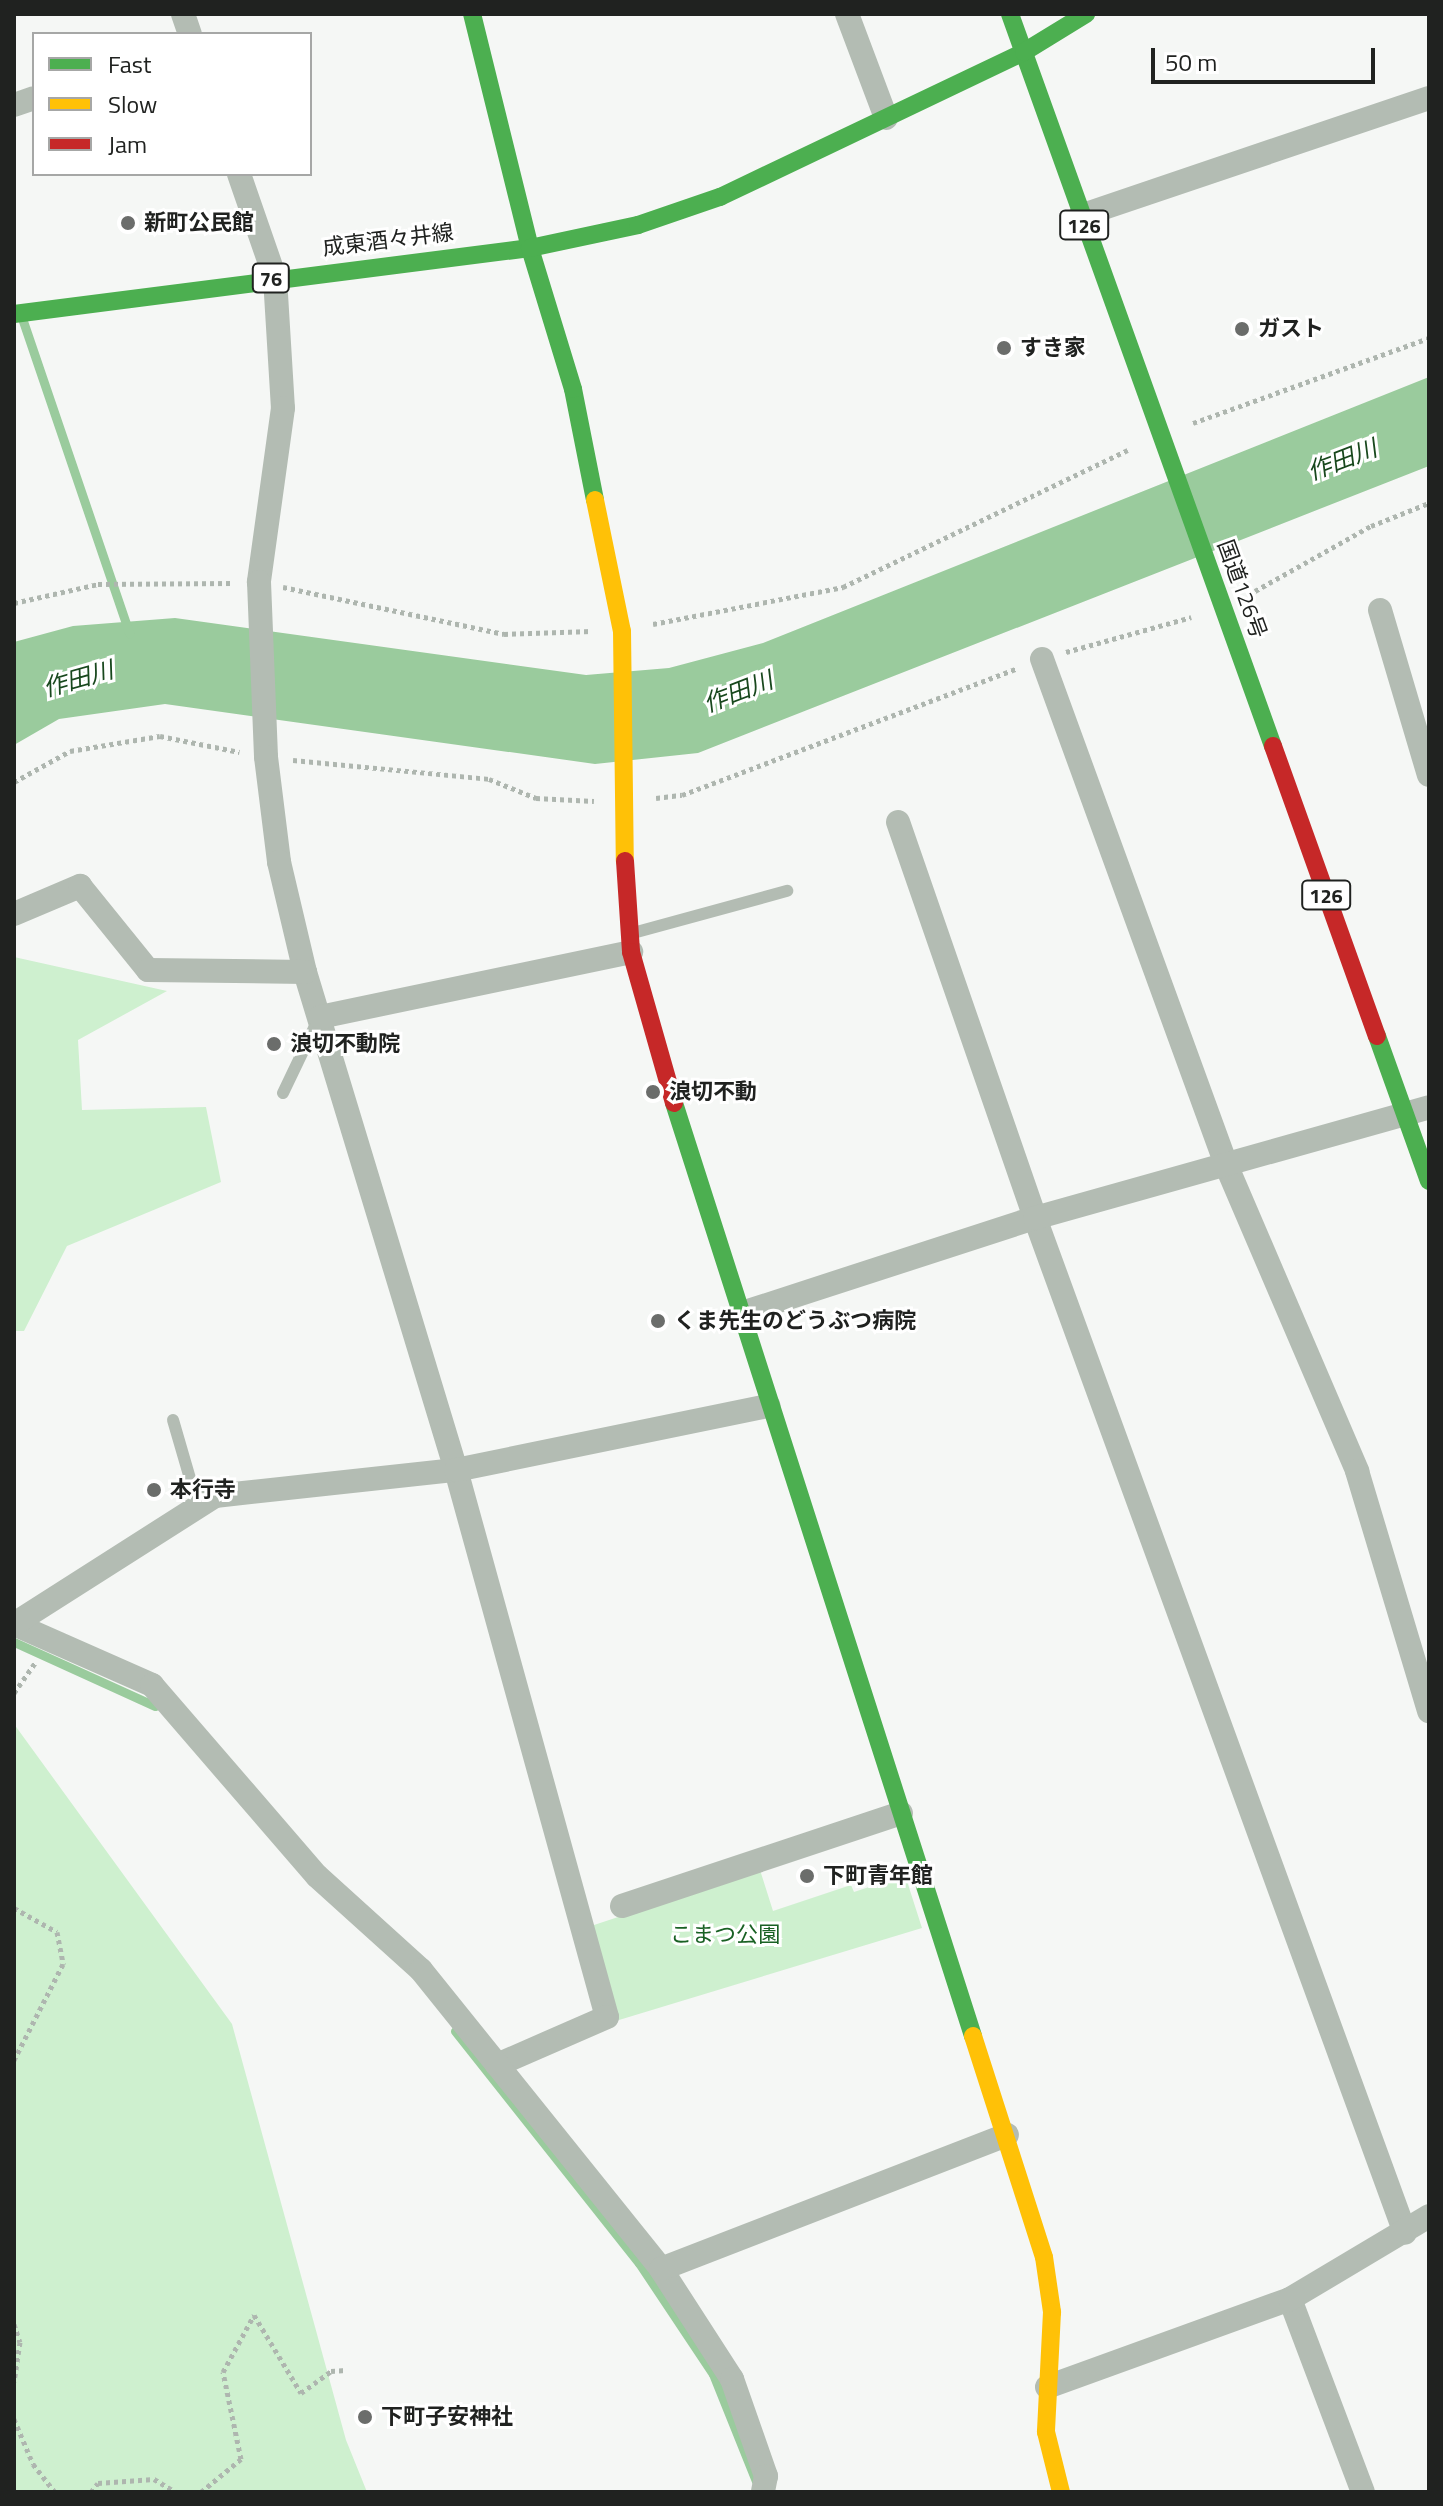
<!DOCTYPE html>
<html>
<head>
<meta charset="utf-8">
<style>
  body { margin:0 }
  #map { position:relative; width:1443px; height:2506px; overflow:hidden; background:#f5f7f5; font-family:"Titillium Web","Noto Sans JP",sans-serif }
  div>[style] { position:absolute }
  .green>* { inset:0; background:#cef0cf }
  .water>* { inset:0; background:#9acb9d }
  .stream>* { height:9px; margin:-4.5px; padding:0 4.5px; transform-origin:4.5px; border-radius:4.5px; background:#9acb9d }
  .path>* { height:5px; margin-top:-2.5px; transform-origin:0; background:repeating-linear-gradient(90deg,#aeb6af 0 4px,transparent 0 8px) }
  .lane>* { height:12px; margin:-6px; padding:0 6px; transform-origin:6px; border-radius:6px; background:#b3bcb3 }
  .street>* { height:24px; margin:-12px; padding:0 12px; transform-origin:12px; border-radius:12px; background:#b3bcb3 }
  .fast>* { height:18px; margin:-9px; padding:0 9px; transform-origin:9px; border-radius:9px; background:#4caf50 }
  .slow>* { height:18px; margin:-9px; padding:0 9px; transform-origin:9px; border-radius:9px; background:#ffc107 }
  .jam>* { height:18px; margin:-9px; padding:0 9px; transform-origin:9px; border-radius:9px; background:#c62828 }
  .dots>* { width:22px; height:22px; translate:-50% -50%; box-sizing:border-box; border:4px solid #fff; border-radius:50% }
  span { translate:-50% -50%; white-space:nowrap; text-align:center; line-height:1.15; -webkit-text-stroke:6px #fff; paint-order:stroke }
  .shield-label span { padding:2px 6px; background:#fff; border:2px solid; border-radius:6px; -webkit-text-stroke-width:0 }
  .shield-label { font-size:20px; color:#202220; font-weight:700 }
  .poi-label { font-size:22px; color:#202220; font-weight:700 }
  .left { translate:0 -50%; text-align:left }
  .street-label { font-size:22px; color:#202220 }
  .park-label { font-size:22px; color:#196124 }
  .water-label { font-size:24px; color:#18481d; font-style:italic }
  .frame { position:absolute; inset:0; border:16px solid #202220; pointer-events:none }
  .legend { position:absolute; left:32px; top:32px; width:280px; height:144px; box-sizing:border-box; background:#fff; border:2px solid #a6a7a6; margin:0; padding:10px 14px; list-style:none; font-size:24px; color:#202220 }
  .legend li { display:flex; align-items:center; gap:16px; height:40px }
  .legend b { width:40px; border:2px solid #a6a7a6 }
  .scale { position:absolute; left:1151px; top:48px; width:224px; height:36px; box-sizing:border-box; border:4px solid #202220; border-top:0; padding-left:10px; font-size:24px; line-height:28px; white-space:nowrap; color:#202220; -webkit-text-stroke:6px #fff; paint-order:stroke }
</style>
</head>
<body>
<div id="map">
  <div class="green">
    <div style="clip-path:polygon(14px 957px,167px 991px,78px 1040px,82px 1110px,206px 1107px,221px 1182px,67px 1246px,24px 1331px,14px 1331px)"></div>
    <div style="clip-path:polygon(14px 1724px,232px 2024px,346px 2440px,367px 2492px,14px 2492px)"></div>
    <div style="clip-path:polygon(760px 1870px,773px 1911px,851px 1885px,854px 1892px,905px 1875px,922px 1928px,619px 2020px,591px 1926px)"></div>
  </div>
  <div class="water">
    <div style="clip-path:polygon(1429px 377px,1429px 466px,698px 753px,595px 764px,165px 704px,59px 719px,14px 745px,14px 642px,73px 626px,175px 618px,586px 675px,669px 668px,763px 643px)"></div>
  </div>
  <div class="stream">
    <div style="left:23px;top:321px;width:330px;rotate:71.2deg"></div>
    <div style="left:14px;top:1642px;width:155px;rotate:24.4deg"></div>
    <div style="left:455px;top:2031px;width:296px;rotate:51.6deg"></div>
    <div style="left:639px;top:2263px;width:133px;rotate:56.3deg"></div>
    <div style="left:713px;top:2374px;width:115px;rotate:68.1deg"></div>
  </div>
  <div class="path">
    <div style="left:1193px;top:423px;width:251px;rotate:-19.8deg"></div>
    <div style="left:283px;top:587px;width:226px;rotate:12deg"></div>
    <div style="left:504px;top:634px;width:88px;rotate:-2deg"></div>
    <div style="left:1255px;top:591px;width:133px;rotate:-29.3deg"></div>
    <div style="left:1371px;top:526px;width:62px;rotate:-21.6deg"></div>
    <div style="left:14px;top:603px;width:86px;rotate:-12.7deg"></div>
    <div style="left:98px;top:584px;width:135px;rotate:-0.4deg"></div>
    <div style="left:653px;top:624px;width:194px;rotate:-11deg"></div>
    <div style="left:843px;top:587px;width:316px;rotate:-25.7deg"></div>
    <div style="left:1066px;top:652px;width:130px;rotate:-15.6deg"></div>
    <div style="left:293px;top:760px;width:197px;rotate:5.5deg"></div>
    <div style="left:489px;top:779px;width:51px;rotate:22deg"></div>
    <div style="left:536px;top:798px;width:58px;rotate:3deg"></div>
    <div style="left:14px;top:782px;width:64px;rotate:-29deg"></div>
    <div style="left:70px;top:751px;width:91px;rotate:-9.5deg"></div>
    <div style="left:160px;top:736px;width:81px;rotate:11.4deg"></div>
    <div style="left:656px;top:798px;width:26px;rotate:-7deg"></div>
    <div style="left:682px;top:795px;width:359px;rotate:-20.7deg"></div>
    <div style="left:14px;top:1693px;width:39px;rotate:-55deg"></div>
    <div style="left:14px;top:1908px;width:49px;rotate:29.2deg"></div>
    <div style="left:57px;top:1932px;width:33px;rotate:79deg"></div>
    <div style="left:63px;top:1964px;width:108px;rotate:117deg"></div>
    <div style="left:14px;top:2324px;width:19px;rotate:72deg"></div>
    <div style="left:20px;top:2342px;width:40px;rotate:98.5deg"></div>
    <div style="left:14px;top:2419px;width:49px;rotate:67.1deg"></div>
    <div style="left:33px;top:2464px;width:36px;rotate:52deg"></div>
    <div style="left:91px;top:2492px;width:11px;rotate:-52deg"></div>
    <div style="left:98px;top:2483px;width:56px;rotate:-4.1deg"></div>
    <div style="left:154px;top:2479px;width:26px;rotate:31deg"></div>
    <div style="left:201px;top:2492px;width:52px;rotate:-39.5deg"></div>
    <div style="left:241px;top:2459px;width:89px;rotate:-101.7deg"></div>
    <div style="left:223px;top:2372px;width:65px;rotate:-61.5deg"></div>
    <div style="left:254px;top:2315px;width:91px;rotate:58.9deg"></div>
    <div style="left:301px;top:2393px;width:37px;rotate:-36deg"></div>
    <div style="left:331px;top:2371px;width:15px;rotate:-4deg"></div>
  </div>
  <div class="lane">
    <div style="left:633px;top:933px;width:160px;rotate:-15.3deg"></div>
    <div style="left:283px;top:1093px;width:81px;rotate:-64.4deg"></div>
    <div style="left:173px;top:1420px;width:90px;rotate:73.8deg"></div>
  </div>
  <div class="street">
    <div style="left:183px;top:14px;width:21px;rotate:71deg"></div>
    <div style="left:847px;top:14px;width:111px;rotate:69.4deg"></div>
    <div style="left:14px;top:105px;width:21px;rotate:-19deg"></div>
    <div style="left:239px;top:174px;width:110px;rotate:70.9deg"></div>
    <div style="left:275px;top:278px;width:130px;rotate:86.5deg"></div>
    <div style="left:283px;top:408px;width:176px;rotate:97.9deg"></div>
    <div style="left:259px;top:582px;width:175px;rotate:87.7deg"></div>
    <div style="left:266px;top:757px;width:106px;rotate:82.9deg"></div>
    <div style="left:279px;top:862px;width:113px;rotate:76.7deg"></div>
    <div style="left:305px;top:972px;width:520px;rotate:73.13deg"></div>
    <div style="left:456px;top:1470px;width:567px;rotate:74.57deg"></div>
    <div style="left:607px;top:2017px;width:120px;rotate:156.4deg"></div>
    <div style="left:1080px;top:216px;width:368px;rotate:-18.7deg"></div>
    <div style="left:1380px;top:610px;width:172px;rotate:73.5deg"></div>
    <div style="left:1042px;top:659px;width:541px;rotate:69.99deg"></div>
    <div style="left:1227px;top:1167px;width:331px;rotate:66.8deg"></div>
    <div style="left:1357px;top:1471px;width:251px;rotate:73.3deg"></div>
    <div style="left:898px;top:822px;width:419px;rotate:70.9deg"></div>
    <div style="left:1035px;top:1218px;width:1080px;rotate:69.97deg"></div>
    <div style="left:14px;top:914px;width:72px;rotate:-23deg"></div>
    <div style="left:80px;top:886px;width:108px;rotate:51deg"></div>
    <div style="left:148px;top:970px;width:157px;rotate:0.7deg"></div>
    <div style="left:320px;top:1017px;width:318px;rotate:-11.8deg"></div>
    <div style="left:742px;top:1313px;width:308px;rotate:-18deg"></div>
    <div style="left:1035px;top:1218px;width:409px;rotate:-15.7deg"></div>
    <div style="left:14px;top:1624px;width:151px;rotate:23.8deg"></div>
    <div style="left:152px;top:1685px;width:252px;rotate:49.2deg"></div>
    <div style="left:317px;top:1876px;width:140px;rotate:42.1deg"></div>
    <div style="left:421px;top:1970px;width:383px;rotate:51.2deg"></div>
    <div style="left:661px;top:2269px;width:131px;rotate:57.2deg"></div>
    <div style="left:732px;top:2379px;width:103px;rotate:70.7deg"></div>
    <div style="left:766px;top:2476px;width:16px;rotate:101deg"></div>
    <div style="left:14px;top:1624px;width:238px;rotate:-32.5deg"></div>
    <div style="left:215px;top:1496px;width:242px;rotate:-6.2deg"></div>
    <div style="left:456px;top:1470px;width:319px;rotate:-11.6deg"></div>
    <div style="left:622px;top:1906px;width:294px;rotate:-18.4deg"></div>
    <div style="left:661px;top:2269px;width:371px;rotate:-21.2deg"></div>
    <div style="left:1290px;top:2299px;width:206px;rotate:69.3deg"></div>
    <div style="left:1047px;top:2387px;width:258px;rotate:-19.9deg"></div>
    <div style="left:1290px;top:2299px;width:162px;rotate:-30.8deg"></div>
  </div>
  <div class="fast">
    <div style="left:1010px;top:14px;width:778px;rotate:70.24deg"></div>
    <div style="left:14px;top:314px;width:520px;rotate:-7.29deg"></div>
    <div style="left:530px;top:248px;width:241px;rotate:-103.9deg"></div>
    <div style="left:595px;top:500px;width:113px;rotate:-101.2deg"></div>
    <div style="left:573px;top:389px;width:147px;rotate:-107deg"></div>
    <div style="left:530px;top:248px;width:110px;rotate:-12deg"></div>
    <div style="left:638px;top:225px;width:87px;rotate:-18.9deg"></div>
    <div style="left:720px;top:197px;width:337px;rotate:-25.5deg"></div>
    <div style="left:1024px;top:52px;width:73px;rotate:-31.5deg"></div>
    <div style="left:1377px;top:1036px;width:154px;rotate:70.3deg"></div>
    <div style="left:674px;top:1103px;width:980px;rotate:72.23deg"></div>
  </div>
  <div class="slow">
    <div style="left:595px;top:500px;width:134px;rotate:78.4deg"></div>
    <div style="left:622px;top:631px;width:230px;rotate:89.3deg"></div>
    <div style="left:973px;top:2036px;width:232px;rotate:72.2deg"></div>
    <div style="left:1044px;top:2257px;width:56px;rotate:81.7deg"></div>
    <div style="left:1052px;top:2312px;width:120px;rotate:92.9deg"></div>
    <div style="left:1046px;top:2432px;width:62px;rotate:76deg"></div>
  </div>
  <div class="jam">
    <div style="left:1273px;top:746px;width:308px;rotate:70.3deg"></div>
    <div style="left:625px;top:861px;width:91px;rotate:86.2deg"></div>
    <div style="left:631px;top:952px;width:157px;rotate:74.1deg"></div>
  </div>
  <div class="dots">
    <div style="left:128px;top:223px;background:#6b6d6b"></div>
    <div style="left:1242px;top:329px;background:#6b6d6b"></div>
    <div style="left:1004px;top:348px;background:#6b6d6b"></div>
    <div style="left:274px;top:1044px;background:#6b6d6b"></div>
    <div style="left:653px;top:1092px;background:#6b6d6b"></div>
    <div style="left:658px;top:1321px;background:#6b6d6b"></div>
    <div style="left:154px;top:1490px;background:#6b6d6b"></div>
    <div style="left:807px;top:1876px;background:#6b6d6b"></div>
    <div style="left:365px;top:2417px;background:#6b6d6b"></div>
  </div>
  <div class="shield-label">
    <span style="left:1084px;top:225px">126</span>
    <span style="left:271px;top:278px">76</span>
    <span style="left:1326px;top:895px">126</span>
  </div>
  <div class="poi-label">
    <span class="left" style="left:144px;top:223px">新町公民館</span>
    <span class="left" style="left:1258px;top:329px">ガスト</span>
    <span class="left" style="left:1020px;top:348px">すき家</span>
    <span class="left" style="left:290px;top:1044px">浪切不動院</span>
    <span class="left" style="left:669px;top:1092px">浪切不動</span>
    <span class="left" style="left:674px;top:1321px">くま先生のどうぶつ病院</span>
    <span class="left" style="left:170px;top:1490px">本行寺</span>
    <span class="left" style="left:823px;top:1876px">下町青年館</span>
    <span class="left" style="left:381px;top:2417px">下町子安神社</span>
  </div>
  <div class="street-label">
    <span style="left:388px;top:240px;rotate:-7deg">成東酒々井線</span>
    <span style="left:1242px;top:589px;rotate:70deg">国道126号</span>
  </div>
  <div class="park-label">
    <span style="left:725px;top:1935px">こまつ公園</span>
  </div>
  <div class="water-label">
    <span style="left:1342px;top:460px;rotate:-21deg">作田川</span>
    <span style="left:78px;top:679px;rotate:-16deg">作田川</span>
    <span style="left:738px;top:692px;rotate:-21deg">作田川</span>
  </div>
  <div class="frame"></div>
  <ul class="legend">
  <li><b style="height:10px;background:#4caf50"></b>Fast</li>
  <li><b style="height:10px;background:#ffc107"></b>Slow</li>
  <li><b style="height:10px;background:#c62828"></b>Jam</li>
  </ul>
  <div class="scale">50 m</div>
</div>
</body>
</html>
